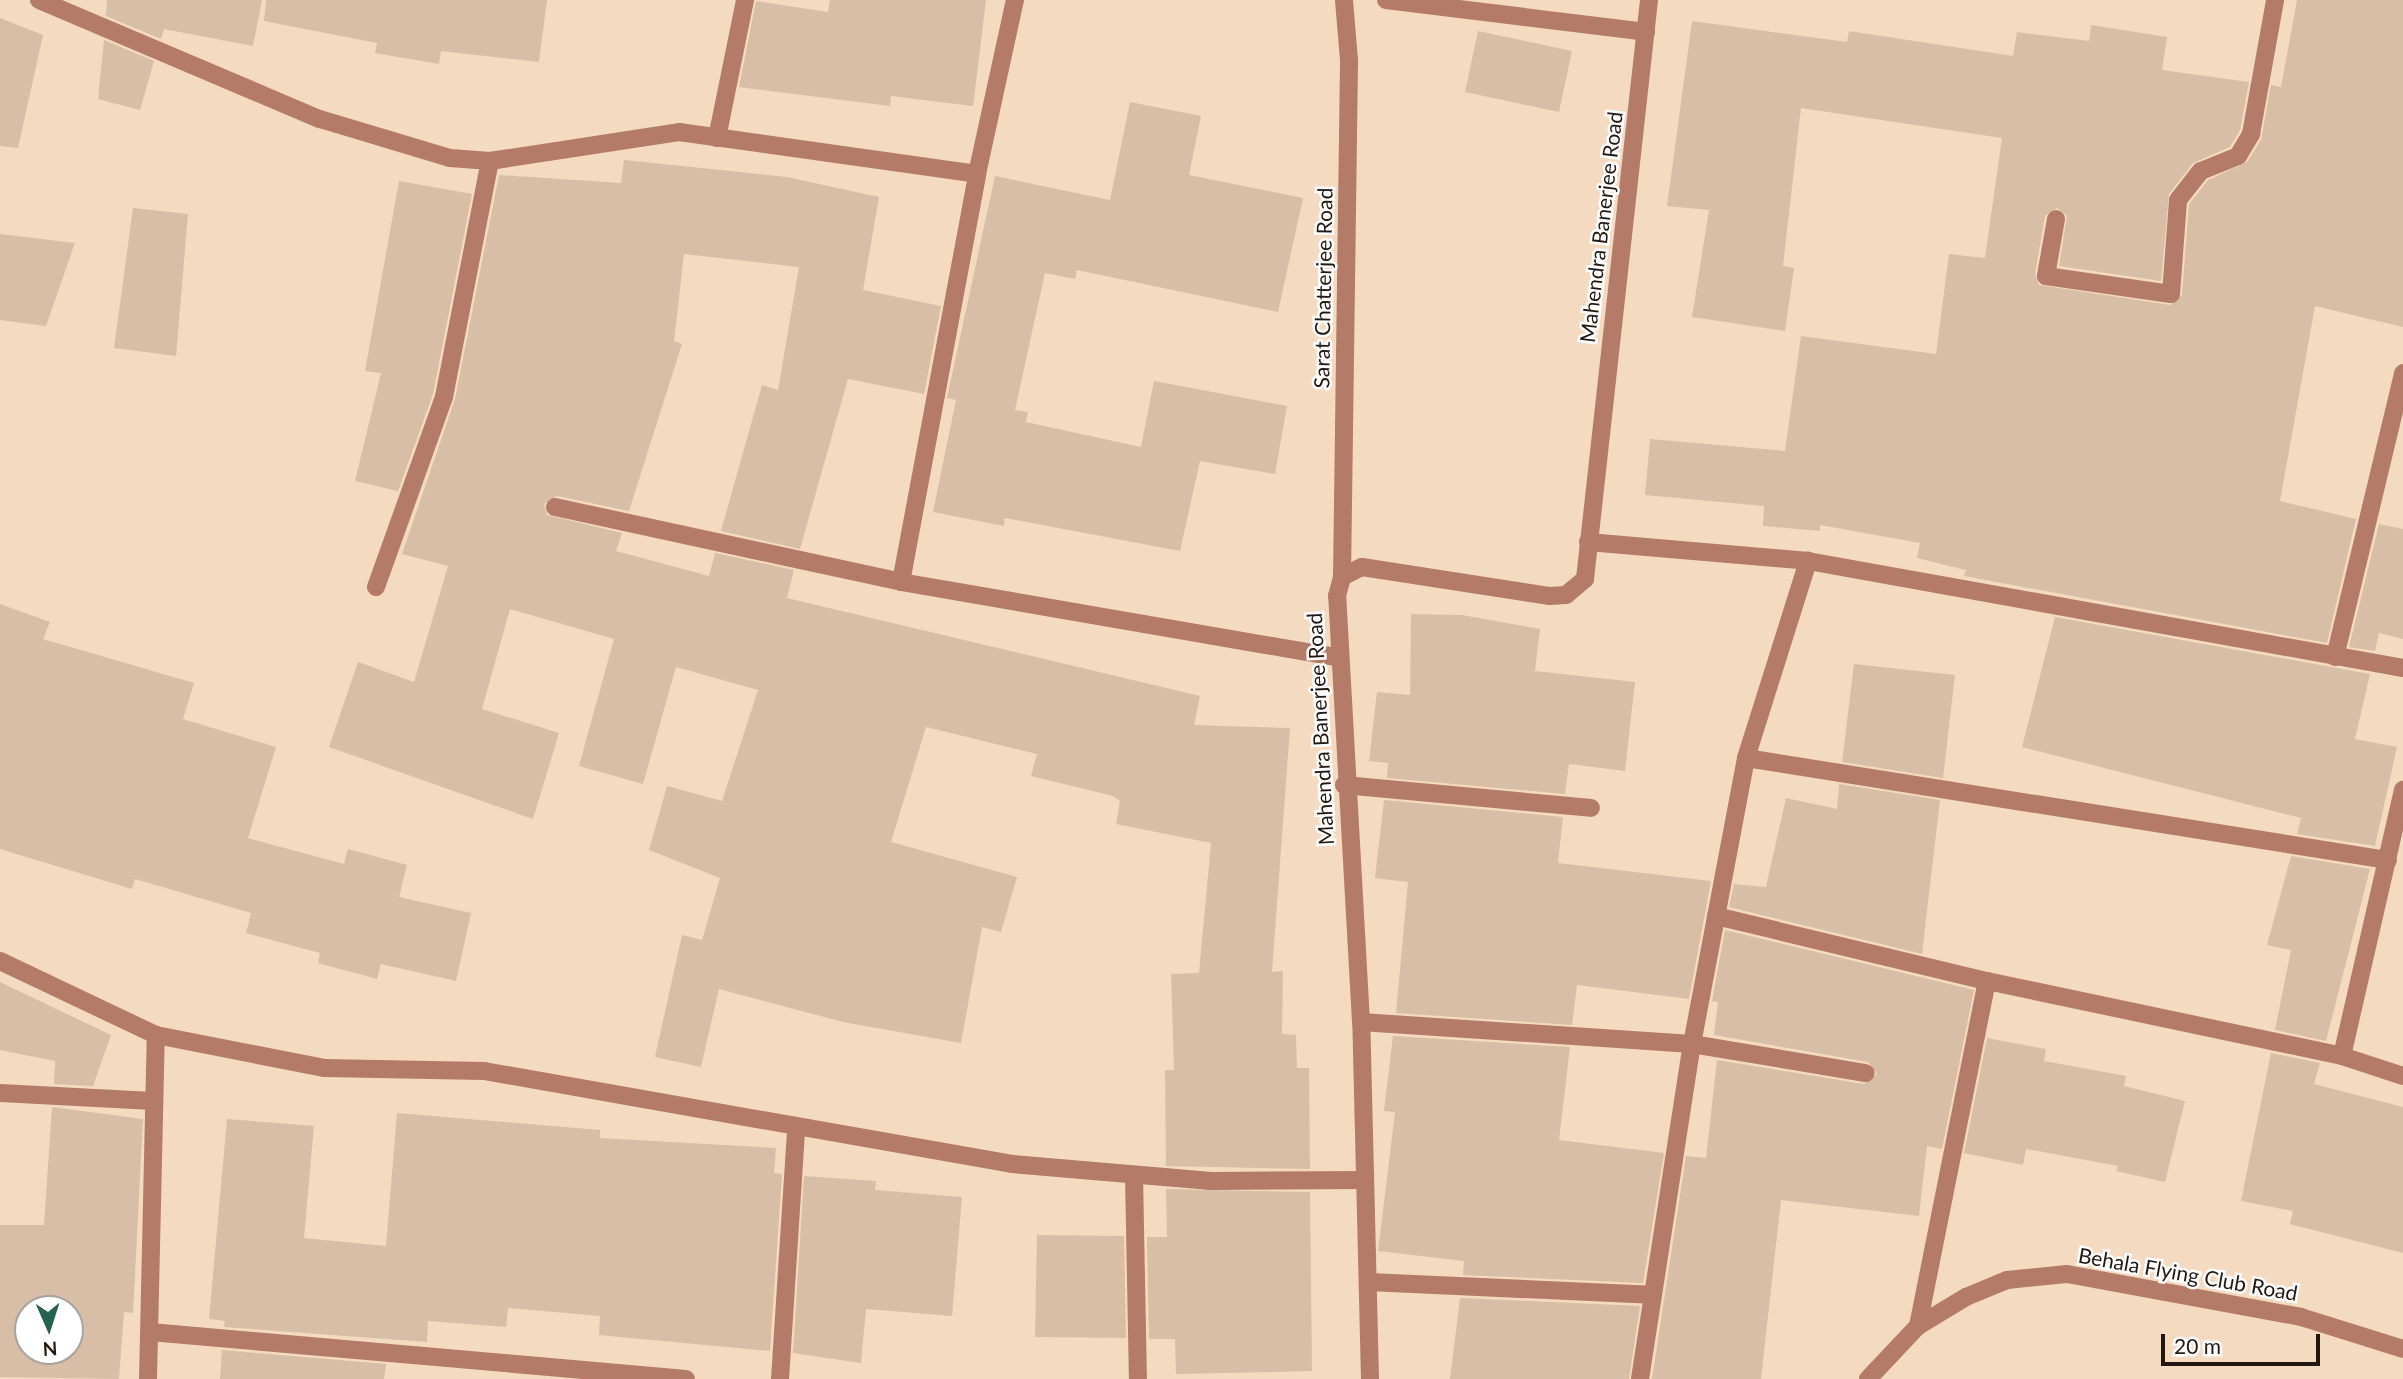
<!DOCTYPE html>
<html>
<head>
<meta charset="utf-8">
<style>
  body { margin:0 }
  #map { position:relative; width:2403px; height:1379px; overflow:hidden; background:#f4dac0; font-family:Lato,sans-serif }
  div>[style] { position:absolute }
  .building>* { inset:0; background:#d8bea6 }
  .minor>* { height:18px; margin:-9px; padding:0 9px; transform-origin:9px; border-radius:9px; background:#b47b69 }
  span { translate:-50% -50%; white-space:nowrap; text-align:center; line-height:1.15; -webkit-text-stroke:5px #fff; paint-order:stroke }
  .street-label { font-size:21px; color:#22180f }
  .north { position:absolute; left:14px; top:1295px; width:70px; height:70px; box-sizing:border-box; background:#fff; border:2px solid #a7a39f; border-radius:50%; rotate:177deg; font-size:19px; font-weight:700; line-height:28px; text-align:center; color:#22180f }
  .north::after { content:''; display:block; margin:auto; width:24px; height:32px; background:#256350; clip-path:polygon(50% 0,100% 100%,50% 72%,0 100%) }
  .scale { position:absolute; left:2161px; top:1334px; width:159px; height:32px; box-sizing:border-box; border:4px solid #22180f; border-top:0; padding-left:9px; font-size:21px; line-height:24px; white-space:nowrap; color:#22180f; -webkit-text-stroke:5px #fff; paint-order:stroke }
</style>
</head>
<body>
<div id="map">
  <div class="building">
    <div style="clip-path:polygon(107px 0,262px 0,253px 46px,164px 29px,161px 39px,106px 16px)"></div>
    <div style="clip-path:polygon(266px 0,547px 0,539px 62px,441px 51px,439px 64px,375px 53px,377px 43px,264px 21px)"></div>
    <div style="clip-path:polygon(830px 0,986px 0,973px 106px,891px 96px,890px 106px,739px 87px,756px 1px,828px 12px)"></div>
    <div style="clip-path:polygon(2297px 0,2403px 0,2403px 327px,2315px 306px,2280px 501px,2356px 519px,2327px 643px,1964px 576px,1966px 570px,1917px 558px,1920px 543px,1820px 525px,1820px 531px,1763px 526px,1764px 506px,1645px 495px,1650px 439px,1785px 451px,1801px 336px,1936px 354px,1949px 254px,1985px 258px,2002px 138px,1801px 108px,1783px 266px,1794px 268px,1785px 331px,1692px 317px,1709px 210px,1667px 206px,1692px 21px,1847px 42px,1849px 31px,2013px 56px,2017px 32px,2089px 41px,2091px 25px,2167px 37px,2162px 70px,2249px 82px,2240px 130px,2230px 147px,2193px 163px,2169px 194px,2161px 281px,2059px 266px,2067px 216px,2057px 208px,2045px 216px,2035px 274px,2039px 285px,2170px 305px,2182px 295px,2189px 204px,2208px 180px,2247px 162px,2261px 140px,2271px 85px,2281px 87px)"></div>
    <div style="clip-path:polygon(0 18px,43px 35px,18px 148px,0 146px)"></div>
    <div style="clip-path:polygon(1478px 31px,1572px 51px,1559px 112px,1465px 92px)"></div>
    <div style="clip-path:polygon(104px 40px,154px 61px,140px 110px,98px 99px)"></div>
    <div style="clip-path:polygon(1130px 102px,1201px 116px,1189px 175px,1303px 198px,1278px 312px,1077px 270px,1075px 279px,1045px 273px,1015px 410px,1028px 412px,1026px 422px,1141px 447px,1154px 381px,1287px 406px,1275px 474px,1200px 461px,1180px 551px,1005px 518px,1004px 526px,933px 512px,956px 400px,947px 398px,995px 176px,1110px 200px)"></div>
    <div style="clip-path:polygon(624px 160px,787px 177px,879px 197px,863px 290px,941px 306px,924px 394px,848px 379px,800px 549px,721px 531px,762px 385px,778px 390px,799px 267px,684px 254px,674px 341px,682px 344px,629px 511px,557px 496px,544px 504px,547px 515px,622px 533px,616px 551px,709px 576px,715px 553px,794px 570px,787px 598px,1200px 696px,1194px 725px,1290px 728px,1272px 972px,1283px 971px,1282px 1034px,1296px 1035px,1297px 1068px,1309px 1068px,1310px 1169px,1166px 1166px,1165px 1070px,1174px 1070px,1171px 974px,1199px 973px,1211px 843px,1116px 824px,1120px 801px,1113px 796px,1031px 776px,1037px 754px,926px 727px,891px 842px,1017px 877px,1001px 932px,982px 927px,961px 1043px,843px 1022px,719px 989px,701px 1067px,655px 1057px,682px 935px,702px 940px,720px 878px,649px 850px,667px 786px,722px 801px,758px 690px,676px 667px,643px 784px,579px 766px,614px 639px,510px 609px,482px 709px,559px 733px,533px 819px,329px 747px,358px 662px,414px 682px,448px 566px,402px 554px,455px 399px,499px 175px,621px 183px)"></div>
    <div style="clip-path:polygon(399px 181px,472px 194px,433px 394px,398px 491px,355px 481px,381px 373px,365px 371px)"></div>
    <div style="clip-path:polygon(133px 208px,188px 214px,176px 356px,114px 348px)"></div>
    <div style="clip-path:polygon(0 234px,75px 243px,46px 326px,0 320px)"></div>
    <div style="clip-path:polygon(2379px 524px,2403px 529px,2403px 639px,2379px 633px,2375px 651px,2349px 647px)"></div>
    <div style="clip-path:polygon(0 604px,50px 622px,43px 639px,194px 683px,183px 719px,276px 747px,248px 838px,344px 864px,348px 849px,407px 865px,399px 897px,471px 913px,456px 981px,381px 964px,377px 979px,318px 963px,320px 953px,246px 933px,251px 913px,135px 879px,132px 889px,0 849px)"></div>
    <div style="clip-path:polygon(1411px 614px,1462px 615px,1540px 629px,1535px 671px,1635px 682px,1625px 771px,1569px 764px,1565px 794px,1387px 778px,1388px 763px,1369px 761px,1377px 692px,1410px 695px)"></div>
    <div style="clip-path:polygon(2055px 617px,2370px 674px,2355px 739px,2397px 747px,2375px 846px,2297px 834px,2301px 818px,2022px 747px)"></div>
    <div style="clip-path:polygon(1854px 664px,1955px 675px,1943px 778px,1842px 762px)"></div>
    <div style="clip-path:polygon(1839px 784px,1940px 800px,1922px 954px,1729px 907px,1734px 884px,1766px 887px,1786px 798px,1837px 809px)"></div>
    <div style="clip-path:polygon(1384px 800px,1563px 817px,1558px 863px,1711px 881px,1689px 999px,1577px 985px,1572px 1025px,1396px 1013px,1408px 882px,1375px 878px)"></div>
    <div style="clip-path:polygon(2291px 856px,2370px 869px,2326px 1041px,2275px 1030px,2291px 950px,2267px 945px)"></div>
    <div style="clip-path:polygon(1725px 930px,1974px 990px,1942px 1149px,1927px 1146px,1919px 1216px,1781px 1200px,1761px 1379px,1652px 1379px,1686px 1156px,1706px 1158px,1717px 1060px,1864px 1084px,1877px 1074px,1868px 1062px,1714px 1035px,1718px 1002px,1712px 1001px)"></div>
    <div style="clip-path:polygon(0 982px,111px 1035px,93px 1086px,54px 1084px,55px 1061px,0 1050px)"></div>
    <div style="clip-path:polygon(1393px 1036px,1570px 1047px,1559px 1140px,1664px 1153px,1643px 1283px,1463px 1275px,1464px 1261px,1378px 1251px,1395px 1112px,1384px 1111px)"></div>
    <div style="clip-path:polygon(1987px 1038px,2046px 1049px,2044px 1061px,2126px 1076px,2124px 1086px,2185px 1101px,2165px 1182px,2116px 1171px,2118px 1166px,2026px 1149px,2023px 1165px,1964px 1153px)"></div>
    <div style="clip-path:polygon(2271px 1053px,2320px 1063px,2314px 1084px,2403px 1107px,2403px 1253px,2290px 1224px,2293px 1211px,2241px 1201px)"></div>
    <div style="clip-path:polygon(evenodd,52px 1107px,143px 1119px,133px 1313px,124px 1312px,119px 1379px,0 1377px,0 1225px,44px 1225px,52px 1107px,28px 1309px,70px 1309px,70px 1351px,28px 1351px,28px 1309px)"></div>
    <div style="clip-path:polygon(397px 1113px,600px 1130px,600px 1138px,776px 1148px,774px 1173px,782px 1174px,770px 1351px,599px 1335px,600px 1316px,508px 1308px,506px 1327px,428px 1321px,427px 1342px,224px 1327px,225px 1321px,209px 1319px,227px 1119px,314px 1126px,304px 1238px,386px 1246px)"></div>
    <div style="clip-path:polygon(804px 1176px,876px 1181px,875px 1190px,962px 1197px,952px 1316px,866px 1309px,861px 1363px,793px 1353px)"></div>
    <div style="clip-path:polygon(1166px 1189px,1310px 1192px,1312px 1371px,1176px 1374px,1175px 1339px,1149px 1339px,1147px 1237px,1167px 1237px)"></div>
    <div style="clip-path:polygon(1037px 1235px,1124px 1236px,1126px 1338px,1035px 1337px)"></div>
    <div style="clip-path:polygon(1460px 1298px,1640px 1306px,1629px 1379px,1450px 1379px)"></div>
    <div style="clip-path:polygon(222px 1350px,386px 1364px,384px 1379px,220px 1379px)"></div>
  </div>
  <div class="minor">
    <div style="left:39px;top:0;width:305px;rotate:23deg"></div>
    <div style="left:320px;top:119px;width:136px;rotate:16.7deg"></div>
    <div style="left:450px;top:158px;width:40px;rotate:4.3deg"></div>
    <div style="left:490px;top:161px;width:191px;rotate:-8.7deg"></div>
    <div style="left:679px;top:132px;width:301px;rotate:8deg"></div>
    <div style="left:977px;top:174px;width:178px;rotate:-77.7deg"></div>
    <div style="left:1386px;top:0;width:262px;rotate:7deg"></div>
    <div style="left:717px;top:138px;width:141px;rotate:-78.5deg"></div>
    <div style="left:2056px;top:219px;width:58px;rotate:100deg"></div>
    <div style="left:2046px;top:276px;width:126px;rotate:8.2deg"></div>
    <div style="left:2171px;top:294px;width:94px;rotate:-85.7deg"></div>
    <div style="left:2178px;top:200px;width:37px;rotate:-52deg"></div>
    <div style="left:2201px;top:171px;width:40px;rotate:-22deg"></div>
    <div style="left:2238px;top:156px;width:26px;rotate:-59deg"></div>
    <div style="left:2251px;top:134px;width:136px;rotate:-79.8deg"></div>
    <div style="left:555px;top:507px;width:354px;rotate:12.2deg"></div>
    <div style="left:901px;top:582px;width:442px;rotate:9.8deg"></div>
    <div style="left:1588px;top:542px;width:221px;rotate:4.9deg"></div>
    <div style="left:1808px;top:561px;width:605px;rotate:10.19deg"></div>
    <div style="left:1342px;top:577px;width:517px;rotate:-89.22deg"></div>
    <div style="left:1349px;top:60px;width:60px;rotate:-94.8deg"></div>
    <div style="left:901px;top:582px;width:415px;rotate:-79.4deg"></div>
    <div style="left:376px;top:587px;width:202px;rotate:-70.3deg"></div>
    <div style="left:444px;top:397px;width:240px;rotate:-79deg"></div>
    <div style="left:2335px;top:657px;width:292px;rotate:-76.5deg"></div>
    <div style="left:1746px;top:758px;width:650px;rotate:9.03deg"></div>
    <div style="left:1344px;top:785px;width:248px;rotate:5.3deg"></div>
    <div style="left:1716px;top:916px;width:279px;rotate:13.5deg"></div>
    <div style="left:0;top:961px;width:173px;rotate:25.4deg"></div>
    <div style="left:156px;top:1035px;width:171px;rotate:11.1deg"></div>
    <div style="left:324px;top:1068px;width:160px;rotate:1.1deg"></div>
    <div style="left:484px;top:1071px;width:536px;rotate:9.99deg"></div>
    <div style="left:1012px;top:1164px;width:200px;rotate:4.9deg"></div>
    <div style="left:1211px;top:1181px;width:154px;rotate:-0.4deg"></div>
    <div style="left:1361px;top:1022px;width:332px;rotate:3.8deg"></div>
    <div style="left:1692px;top:1044px;width:176px;rotate:9.5deg"></div>
    <div style="left:2342px;top:1056px;width:273px;rotate:-77.1deg"></div>
    <div style="left:0;top:1093px;width:153px;rotate:3deg"></div>
    <div style="left:1134px;top:1175px;width:204px;rotate:88.9deg"></div>
    <div style="left:1369px;top:1282px;width:282px;rotate:2.6deg"></div>
    <div style="left:1918px;top:1326px;width:352px;rotate:-78.7deg"></div>
    <div style="left:1987px;top:981px;width:363px;rotate:11.9deg"></div>
    <div style="left:2342px;top:1056px;width:64px;rotate:18.2deg"></div>
    <div style="left:150px;top:1332px;width:538px;rotate:5.01deg"></div>
    <div style="left:148px;top:1379px;width:344px;rotate:-88.7deg"></div>
    <div style="left:780px;top:1379px;width:251px;rotate:-86.3deg"></div>
    <div style="left:1370px;top:1379px;width:357px;rotate:-91.4deg"></div>
    <div style="left:1361px;top:1022px;width:427px;rotate:-93.2deg"></div>
    <div style="left:1337px;top:596px;width:20px;rotate:-75deg"></div>
    <div style="left:1342px;top:577px;width:22px;rotate:-27deg"></div>
    <div style="left:1362px;top:567px;width:189px;rotate:8.8deg"></div>
    <div style="left:1549px;top:596px;width:17px;rotate:-3deg"></div>
    <div style="left:1566px;top:595px;width:25px;rotate:-40deg"></div>
    <div style="left:1585px;top:579px;width:583px;rotate:-83.69deg"></div>
    <div style="left:1640px;top:1379px;width:339px;rotate:-81.2deg"></div>
    <div style="left:1692px;top:1044px;width:291px;rotate:-79.3deg"></div>
    <div style="left:1746px;top:758px;width:207px;rotate:-72.5deg"></div>
    <div style="left:1868px;top:1379px;width:73px;rotate:-46.7deg"></div>
    <div style="left:1918px;top:1326px;width:56px;rotate:-31.1deg"></div>
    <div style="left:1966px;top:1297px;width:44px;rotate:-22.5deg"></div>
    <div style="left:2007px;top:1280px;width:60px;rotate:-5.7deg"></div>
    <div style="left:2067px;top:1274px;width:238px;rotate:10.4deg"></div>
    <div style="left:2301px;top:1317px;width:107px;rotate:17.4deg"></div>
  </div>
  <div class="street-label">
    <span style="left:1601px;top:227px;rotate:-83deg">Mahendra Banerjee Road</span>
    <span style="left:1323px;top:288px;rotate:-89deg">Sarat Chatterjee Road</span>
    <span style="left:1320px;top:729px;rotate:-93deg">Mahendra Banerjee Road</span>
    <span style="left:2188px;top:1274px;rotate:10deg">Behala Flying Club Road</span>
  </div>
  <div class="north">N</div>
  <div class="scale">20 m</div>
</div>
</body>
</html>
